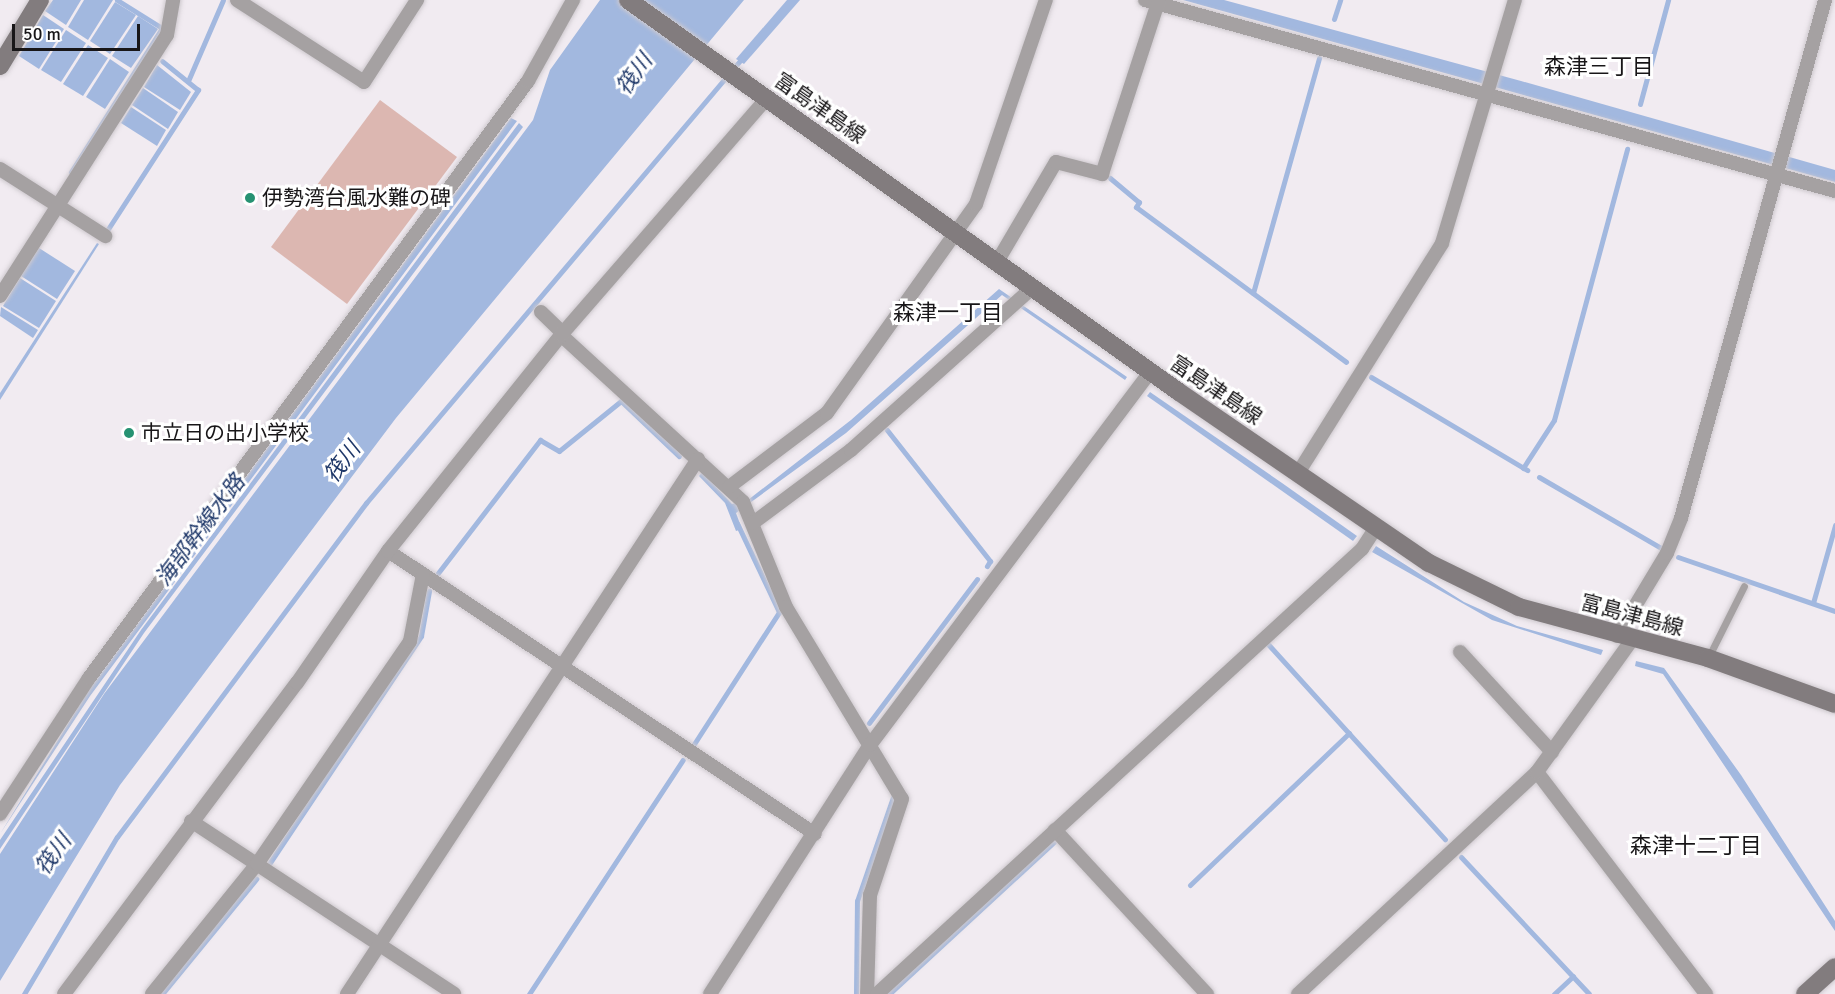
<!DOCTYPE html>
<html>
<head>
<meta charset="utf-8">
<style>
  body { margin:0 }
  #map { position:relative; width:1835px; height:994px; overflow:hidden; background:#f1ebf1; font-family:Signika,"Noto Sans JP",sans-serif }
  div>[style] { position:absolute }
  .green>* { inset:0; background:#dcb7b1 }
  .water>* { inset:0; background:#a2b8df }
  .stream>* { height:5px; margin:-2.5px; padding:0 2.5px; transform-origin:2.5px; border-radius:2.5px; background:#a2b8df }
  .roads { filter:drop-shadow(0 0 2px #cec9ce) drop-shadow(0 0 2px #cec9ce) }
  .lane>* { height:7px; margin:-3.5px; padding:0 3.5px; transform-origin:3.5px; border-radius:3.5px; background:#a5a1a2 }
  .street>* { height:14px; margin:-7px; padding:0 7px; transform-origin:7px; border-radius:7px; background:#a5a1a2 }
  .secondary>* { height:18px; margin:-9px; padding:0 9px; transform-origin:9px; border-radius:9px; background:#827c7e }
  .dots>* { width:16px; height:16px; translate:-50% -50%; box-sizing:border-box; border:3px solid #fff; border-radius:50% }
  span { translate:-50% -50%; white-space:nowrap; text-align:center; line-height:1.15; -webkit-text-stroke:6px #fff; paint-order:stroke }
  .street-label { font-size:21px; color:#181618 }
  .poi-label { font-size:21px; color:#181618 }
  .left { translate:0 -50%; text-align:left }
  .neighbourhood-label { font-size:22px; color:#181618 }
  .water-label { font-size:22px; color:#1f3869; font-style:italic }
  .scale { position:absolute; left:12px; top:24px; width:128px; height:27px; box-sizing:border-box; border:3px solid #181618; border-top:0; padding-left:8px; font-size:18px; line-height:21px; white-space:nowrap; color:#181618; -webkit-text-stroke:4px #fff; paint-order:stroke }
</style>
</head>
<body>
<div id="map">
  <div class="green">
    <div style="clip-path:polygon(380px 100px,457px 157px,347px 304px,271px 247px)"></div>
  </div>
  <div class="water">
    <div style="clip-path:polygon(53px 0,81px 0,66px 25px,45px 11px)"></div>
    <div style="clip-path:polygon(84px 0,113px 0,88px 40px,68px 27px)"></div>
    <div style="clip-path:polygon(600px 0,744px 0,396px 418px,120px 785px,0 981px,0 854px,104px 694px,533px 120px,550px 70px)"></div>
    <div style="clip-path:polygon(787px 0,800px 0,744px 64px,736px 59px)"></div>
    <div style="clip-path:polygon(1183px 0,1224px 0,1521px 81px,1835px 170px,1835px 182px)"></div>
    <div style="clip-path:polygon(115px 2px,136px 15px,110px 54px,90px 41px)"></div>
    <div style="clip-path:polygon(43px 15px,64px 29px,39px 69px,19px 56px)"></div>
    <div style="clip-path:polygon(138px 16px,158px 29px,131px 68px,112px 56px)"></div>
    <div style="clip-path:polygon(66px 30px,86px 43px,61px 82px,41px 70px)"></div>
    <div style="clip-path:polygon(88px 45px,108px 58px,83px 96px,63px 84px)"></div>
    <div style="clip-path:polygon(110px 59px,129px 72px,105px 109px,86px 97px)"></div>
    <div style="clip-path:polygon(157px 65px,191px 92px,180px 110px,144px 87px)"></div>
    <div style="clip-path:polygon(143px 88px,178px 112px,168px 129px,132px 105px)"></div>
    <div style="clip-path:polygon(131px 107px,166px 130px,157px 146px,121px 123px)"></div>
    <div style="clip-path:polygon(511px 118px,517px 121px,90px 696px,0 834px,89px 690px)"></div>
    <div style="clip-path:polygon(519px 123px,523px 127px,144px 633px,0 849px,0 840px,141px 630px)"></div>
    <div style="clip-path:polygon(97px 243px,99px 244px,0 400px,0 393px)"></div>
    <div style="clip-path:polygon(39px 248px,75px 271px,57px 299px,21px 276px)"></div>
    <div style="clip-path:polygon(20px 278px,56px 301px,39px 328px,3px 306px)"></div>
    <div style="clip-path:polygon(999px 289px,1127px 377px,1125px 380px,1002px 295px,846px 433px,736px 513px,742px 529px,736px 531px,725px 503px,699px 476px,702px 472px,732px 504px,748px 500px,851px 420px)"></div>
    <div style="clip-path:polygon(1px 307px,38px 330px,33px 338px,0 316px)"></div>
    <div style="clip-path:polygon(1150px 392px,1282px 483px,1357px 536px,1353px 541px,1147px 396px)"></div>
    <div style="clip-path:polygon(1376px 546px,1464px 602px,1517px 626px,1603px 650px,1601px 655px,1492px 620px,1372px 552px)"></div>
    <div style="clip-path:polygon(1636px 661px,1664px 668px,1741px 775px,1835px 921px,1835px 931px,1663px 674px,1635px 666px)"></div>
  </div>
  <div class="stream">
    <div style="left:1334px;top:19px;width:20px;rotate:-72deg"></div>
    <div style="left:188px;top:81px;width:88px;rotate:-66.6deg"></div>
    <div style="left:1640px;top:104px;width:108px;rotate:-74.9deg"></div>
    <div style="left:71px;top:172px;width:170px;rotate:-57.7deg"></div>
    <div style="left:162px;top:28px;width:53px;rotate:-148.1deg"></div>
    <div style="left:1110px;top:178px;width:38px;rotate:40deg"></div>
    <div style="left:1139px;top:202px;width:6px;rotate:121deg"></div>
    <div style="left:1136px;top:207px;width:261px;rotate:36.4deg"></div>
    <div style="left:108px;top:229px;width:166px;rotate:-57.1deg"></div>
    <div style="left:198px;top:90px;width:46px;rotate:-141.1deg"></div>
    <div style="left:1253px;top:293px;width:244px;rotate:-74.3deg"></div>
    <div style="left:1371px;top:377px;width:182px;rotate:30.8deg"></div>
    <div style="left:887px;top:430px;width:167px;rotate:51.8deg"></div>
    <div style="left:990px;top:561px;width:6px;rotate:121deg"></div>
    <div style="left:1523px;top:468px;width:57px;rotate:-57.1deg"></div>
    <div style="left:1554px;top:420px;width:281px;rotate:-74.9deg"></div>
    <div style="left:1539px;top:477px;width:141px;rotate:30.2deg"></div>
    <div style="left:1678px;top:557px;width:166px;rotate:19deg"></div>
    <div style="left:438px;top:573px;width:168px;rotate:-52.5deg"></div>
    <div style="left:540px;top:440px;width:22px;rotate:30deg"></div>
    <div style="left:559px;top:451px;width:80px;rotate:-38.9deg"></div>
    <div style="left:621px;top:401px;width:80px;rotate:43.5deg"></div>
    <div style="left:1813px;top:603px;width:81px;rotate:-74.2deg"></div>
    <div style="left:1267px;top:643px;width:265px;rotate:47.8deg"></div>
    <div style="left:869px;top:723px;width:180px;rotate:-53.1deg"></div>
    <div style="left:694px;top:744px;width:157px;rotate:-57.2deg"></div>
    <div style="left:779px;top:612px;width:98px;rotate:-115.3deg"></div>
    <div style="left:1461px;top:857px;width:187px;rotate:46.9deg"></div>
    <div style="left:269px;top:864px;width:274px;rotate:-56.3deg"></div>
    <div style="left:421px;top:636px;width:46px;rotate:-79.9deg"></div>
    <div style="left:1190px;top:885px;width:220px;rotate:-43.7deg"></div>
    <div style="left:24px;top:994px;width:182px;rotate:-59.4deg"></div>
    <div style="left:117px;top:837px;width:417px;rotate:-53.3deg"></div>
    <div style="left:366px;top:503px;width:584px;rotate:-49.79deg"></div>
    <div style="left:162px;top:994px;width:149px;rotate:-50.7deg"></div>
    <div style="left:529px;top:994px;width:280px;rotate:-56.7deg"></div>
    <div style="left:856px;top:994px;width:93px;rotate:-89.4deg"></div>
    <div style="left:857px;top:901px;width:113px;rotate:-70.9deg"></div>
    <div style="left:889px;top:994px;width:224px;rotate:-42.7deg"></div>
    <div style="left:1554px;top:994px;width:26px;rotate:-43deg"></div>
  </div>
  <div class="roads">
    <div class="lane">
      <div style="left:1709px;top:656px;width:78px;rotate:-63.4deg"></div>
    </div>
    <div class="street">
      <div style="left:237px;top:0;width:151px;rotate:32.8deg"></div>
      <div style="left:364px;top:82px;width:98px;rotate:-57.1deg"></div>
      <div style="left:1145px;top:0;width:716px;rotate:15.47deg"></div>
      <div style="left:0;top:169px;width:125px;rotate:32.5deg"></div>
      <div style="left:997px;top:262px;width:116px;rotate:-59.5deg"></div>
      <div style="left:1056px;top:162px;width:48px;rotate:14.6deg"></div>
      <div style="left:1102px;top:174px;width:183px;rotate:-71.9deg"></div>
      <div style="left:0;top:296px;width:310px;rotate:-57.4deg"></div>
      <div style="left:167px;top:35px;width:36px;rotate:-80deg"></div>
      <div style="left:541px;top:312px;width:30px;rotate:44deg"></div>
      <div style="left:561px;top:335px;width:247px;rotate:42.5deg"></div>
      <div style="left:743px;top:502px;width:113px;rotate:67.7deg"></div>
      <div style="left:786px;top:607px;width:224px;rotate:58.9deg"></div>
      <div style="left:902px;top:799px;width:101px;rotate:108.4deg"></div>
      <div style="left:870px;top:895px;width:99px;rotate:91.7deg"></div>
      <div style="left:1298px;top:473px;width:271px;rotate:-57.9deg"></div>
      <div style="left:1442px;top:243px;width:254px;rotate:-73.3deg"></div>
      <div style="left:729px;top:487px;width:123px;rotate:-37.1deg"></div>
      <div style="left:827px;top:413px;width:257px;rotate:-54.5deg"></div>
      <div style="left:976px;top:204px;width:216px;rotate:-71.1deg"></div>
      <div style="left:753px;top:523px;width:122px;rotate:-36.7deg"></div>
      <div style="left:851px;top:450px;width:243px;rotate:-41.8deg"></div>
      <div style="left:388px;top:551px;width:512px;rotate:33.53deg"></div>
      <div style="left:1617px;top:636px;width:97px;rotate:-58.9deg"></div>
      <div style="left:1667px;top:553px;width:38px;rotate:-68deg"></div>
      <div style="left:1681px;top:518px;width:538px;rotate:-74.46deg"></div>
      <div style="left:1460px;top:652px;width:136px;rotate:47.4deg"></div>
      <div style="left:1537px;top:772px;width:279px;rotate:52.7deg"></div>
      <div style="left:0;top:814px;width:163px;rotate:-56.8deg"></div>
      <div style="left:89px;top:678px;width:741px;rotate:-53.67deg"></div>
      <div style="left:528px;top:81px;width:93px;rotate:-60.9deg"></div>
      <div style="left:191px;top:821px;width:315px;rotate:33.3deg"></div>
      <div style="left:1055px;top:830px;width:224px;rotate:47.2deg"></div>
      <div style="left:64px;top:994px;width:389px;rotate:-53.2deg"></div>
      <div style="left:297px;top:683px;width:160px;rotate:-55.4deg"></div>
      <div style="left:388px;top:551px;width:277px;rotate:-51.3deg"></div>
      <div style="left:561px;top:335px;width:314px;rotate:-49deg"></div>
      <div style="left:152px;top:994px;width:167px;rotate:-51.1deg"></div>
      <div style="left:257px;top:864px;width:270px;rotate:-55.5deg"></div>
      <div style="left:410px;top:641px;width:68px;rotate:-79deg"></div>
      <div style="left:347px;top:994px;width:640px;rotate:-56.73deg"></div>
      <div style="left:710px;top:994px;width:296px;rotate:-57.3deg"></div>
      <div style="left:870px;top:745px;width:466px;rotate:-53.1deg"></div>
      <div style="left:877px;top:994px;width:658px;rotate:-42.54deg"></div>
      <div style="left:1362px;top:549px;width:27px;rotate:-57deg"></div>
      <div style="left:1298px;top:994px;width:326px;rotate:-42.9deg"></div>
      <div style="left:1537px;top:772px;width:163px;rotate:-54.3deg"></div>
    </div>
    <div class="secondary">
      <div style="left:628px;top:0;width:676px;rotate:35.43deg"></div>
      <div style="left:1179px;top:392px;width:303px;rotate:34.4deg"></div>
      <div style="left:1429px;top:563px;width:100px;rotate:26.1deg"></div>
      <div style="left:1519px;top:607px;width:196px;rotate:15.1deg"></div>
      <div style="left:1708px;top:658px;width:135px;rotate:19.9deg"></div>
      <div style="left:0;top:66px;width:77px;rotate:-58.8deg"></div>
      <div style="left:1805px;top:994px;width:40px;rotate:-42deg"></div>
    </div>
  </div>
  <div class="dots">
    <div style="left:250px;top:198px;background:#269272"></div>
    <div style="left:129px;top:433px;background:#269272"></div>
  </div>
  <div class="street-label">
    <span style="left:820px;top:108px;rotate:35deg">富島津島線</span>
    <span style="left:1216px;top:390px;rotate:34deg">富島津島線</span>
    <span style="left:1632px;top:615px;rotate:15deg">富島津島線</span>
  </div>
  <div class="poi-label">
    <span class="left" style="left:262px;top:198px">伊勢湾台風水難の碑</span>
    <span class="left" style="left:141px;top:433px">市立日の出小学校</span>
  </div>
  <div class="neighbourhood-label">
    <span style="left:1599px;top:67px">森津三丁目</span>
    <span style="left:948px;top:313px">森津一丁目</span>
    <span style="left:1696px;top:846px">森津十二丁目</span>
  </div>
  <div class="water-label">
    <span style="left:634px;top:74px;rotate:-54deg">筏川</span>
    <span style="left:342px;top:462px;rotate:-53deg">筏川</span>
    <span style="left:200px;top:530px;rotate:-53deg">海部幹線水路</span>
    <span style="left:53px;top:854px;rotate:-54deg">筏川</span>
  </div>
  <div class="scale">50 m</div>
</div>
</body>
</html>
